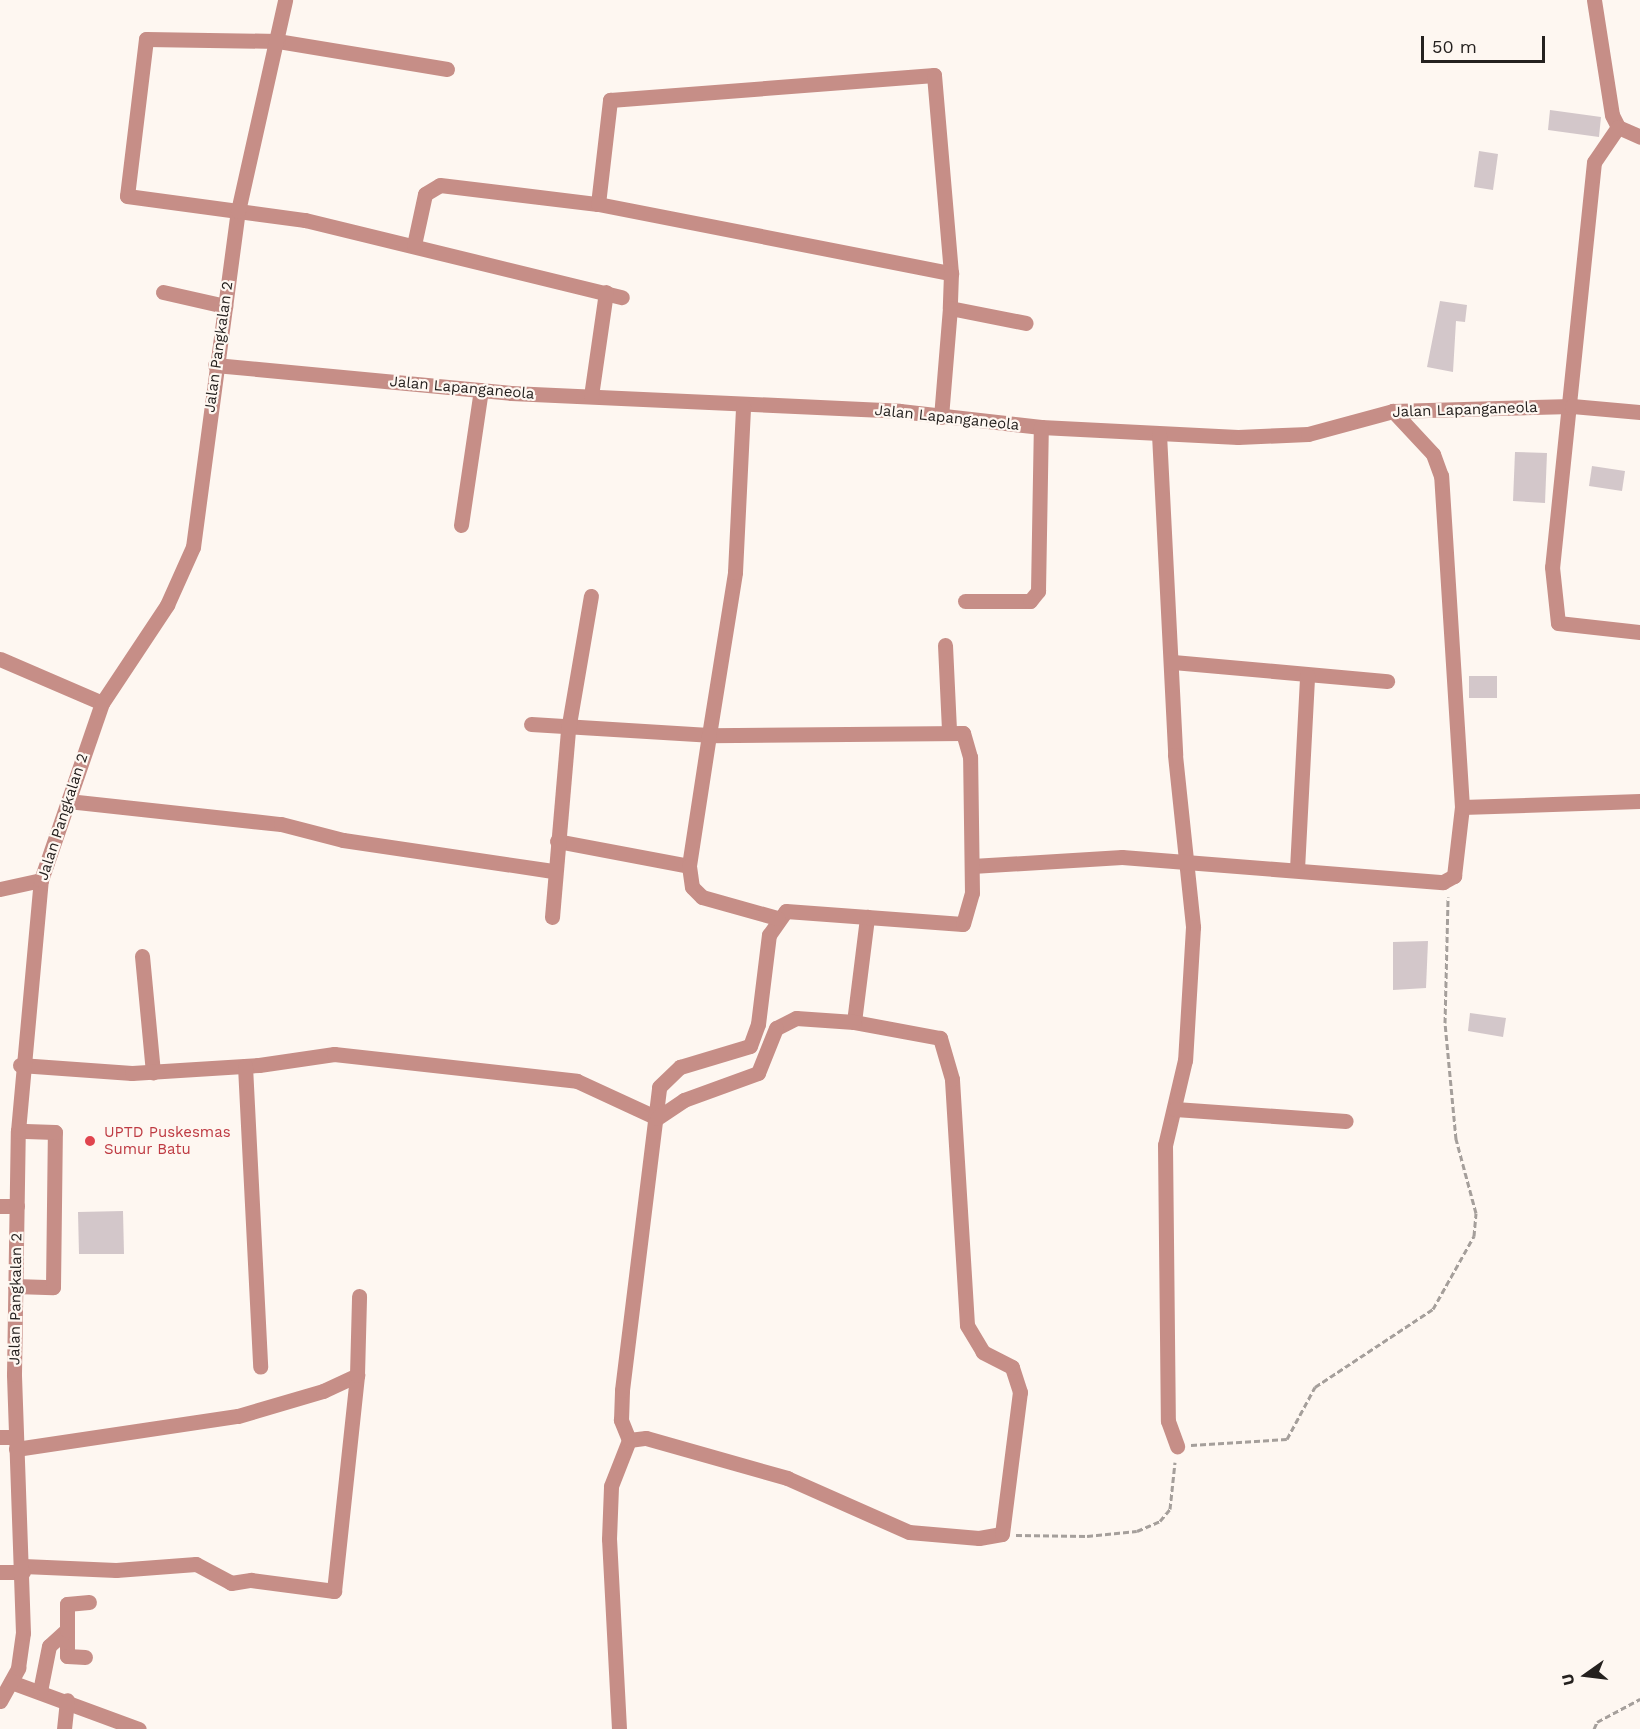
<!DOCTYPE html>
<html>
<head>
<meta charset="utf-8">
<style>
  body { margin:0 }
  #map { position:relative; width:1640px; height:1729px; overflow:hidden; background:#fef7f1; font-family:"Work Sans",sans-serif }
  div>[style] { position:absolute }
  .building>* { inset:0; background:#d3c7ca }
  .path>* { height:3px; margin-top:-1.5px; transform-origin:0; background:repeating-linear-gradient(90deg,#a59f9b 0 6px,transparent 0 9px) }
  .minor>* { height:15px; margin:-7.5px; padding:0 7.5px; transform-origin:7.5px; border-radius:7.5px; background:#c68e87 }
  .dots>* { width:16px; height:16px; translate:-50% -50%; box-sizing:border-box; border:3px solid #fef7f1; border-radius:50% }
  span { translate:-50% -50%; white-space:nowrap; text-align:center; line-height:1.15; -webkit-text-stroke:4.5px #fef7f1; paint-order:stroke }
  .street-label { font-size:15px; color:#25211f }
  .health-label { font-size:15px; color:#be3a42 }
  .left { translate:0 -50%; text-align:left }
  .north { position:absolute; left:1556px; top:1645px; width:60px; height:60px; -webkit-text-stroke:4px #fef7f1; paint-order:stroke; rotate:256deg; font-size:16px; font-weight:700; line-height:24px; text-align:center; color:#25211f }
  .north::after { content:''; display:block; margin:auto; width:21px; height:27px; background:#25211f; clip-path:polygon(50% 0,100% 100%,50% 72%,0 100%) }
  .scale { position:absolute; left:1421px; top:36px; width:124px; height:27px; box-sizing:border-box; border:3px solid #25211f; border-top:0; padding-left:8px; font-size:18px; line-height:21px; white-space:nowrap; color:#25211f; -webkit-text-stroke:4px #fef7f1; paint-order:stroke }
</style>
</head>
<body>
<div id="map">
  <div class="building">
    <div style="clip-path:polygon(1550px 110px,1601px 117px,1599px 137px,1548px 130px)"></div>
    <div style="clip-path:polygon(1479px 151px,1498px 154px,1493px 190px,1474px 187px)"></div>
    <div style="clip-path:polygon(1440px 301px,1467px 305px,1465px 322px,1456px 321px,1453px 372px,1427px 367px)"></div>
    <div style="clip-path:polygon(1515px 452px,1547px 453px,1545px 503px,1513px 501px)"></div>
    <div style="clip-path:polygon(1592px 466px,1625px 471px,1622px 491px,1589px 486px)"></div>
    <div style="clip-path:polygon(1469px 676px,1497px 676px,1497px 698px,1469px 698px)"></div>
    <div style="clip-path:polygon(1428px 941px,1426px 988px,1393px 990px,1393px 942px)"></div>
    <div style="clip-path:polygon(1470px 1013px,1506px 1018px,1503px 1037px,1468px 1031px)"></div>
    <div style="clip-path:polygon(123px 1211px,124px 1254px,79px 1254px,78px 1212px)"></div>
  </div>
  <div class="path">
    <div style="left:1191px;top:1445px;width:96px;rotate:-3.6deg"></div>
    <div style="left:1287px;top:1439px;width:59px;rotate:-61.7deg"></div>
    <div style="left:1315px;top:1387px;width:141px;rotate:-33.5deg"></div>
    <div style="left:1433px;top:1309px;width:84px;rotate:-60.7deg"></div>
    <div style="left:1474px;top:1236px;width:23px;rotate:-85deg"></div>
    <div style="left:1476px;top:1213px;width:77px;rotate:-105.1deg"></div>
    <div style="left:1456px;top:1139px;width:117px;rotate:-95.4deg"></div>
    <div style="left:1445px;top:1023px;width:126px;rotate:-88.6deg"></div>
    <div style="left:1016px;top:1535px;width:71px;rotate:0.8deg"></div>
    <div style="left:1087px;top:1536px;width:50px;rotate:-5.7deg"></div>
    <div style="left:1137px;top:1531px;width:25px;rotate:-23deg"></div>
    <div style="left:1160px;top:1521px;width:16px;rotate:-50deg"></div>
    <div style="left:1170px;top:1509px;width:47px;rotate:-83.9deg"></div>
    <div style="left:1594px;top:1729px;width:8px;rotate:-67deg"></div>
    <div style="left:1597px;top:1722px;width:49px;rotate:-28.1deg"></div>
  </div>
  <div class="minor">
    <div style="left:1594px;top:0;width:116px;rotate:81.1deg"></div>
    <div style="left:1612px;top:115px;width:13px;rotate:63deg"></div>
    <div style="left:1618px;top:127px;width:24px;rotate:24deg"></div>
    <div style="left:447px;top:69px;width:171px;rotate:-170.6deg"></div>
    <div style="left:278px;top:41px;width:132px;rotate:-179.1deg"></div>
    <div style="left:146px;top:39px;width:158px;rotate:96.9deg"></div>
    <div style="left:127px;top:196px;width:180px;rotate:7.7deg"></div>
    <div style="left:305px;top:220px;width:326px;rotate:13.7deg"></div>
    <div style="left:1618px;top:127px;width:42px;rotate:124.4deg"></div>
    <div style="left:1594px;top:162px;width:407px;rotate:95.9deg"></div>
    <div style="left:1552px;top:567px;width:56px;rotate:83.9deg"></div>
    <div style="left:1558px;top:623px;width:82px;rotate:6.3deg"></div>
    <div style="left:598px;top:204px;width:105px;rotate:-83.4deg"></div>
    <div style="left:610px;top:100px;width:325px;rotate:-4.4deg"></div>
    <div style="left:934px;top:75px;width:199px;rotate:85.1deg"></div>
    <div style="left:414px;top:245px;width:52px;rotate:-77.8deg"></div>
    <div style="left:425px;top:194px;width:17px;rotate:-31deg"></div>
    <div style="left:440px;top:185px;width:159px;rotate:6.9deg"></div>
    <div style="left:598px;top:204px;width:360px;rotate:11.1deg"></div>
    <div style="left:951px;top:273px;width:35px;rotate:92deg"></div>
    <div style="left:950px;top:308px;width:77px;rotate:11.2deg"></div>
    <div style="left:163px;top:292px;width:64px;rotate:12.7deg"></div>
    <div style="left:215px;top:365px;width:297px;rotate:5.4deg"></div>
    <div style="left:511px;top:393px;width:389px;rotate:2.6deg"></div>
    <div style="left:900px;top:411px;width:142px;rotate:6.5deg"></div>
    <div style="left:1041px;top:427px;width:197px;rotate:2.9deg"></div>
    <div style="left:1238px;top:437px;width:70px;rotate:-2.5deg"></div>
    <div style="left:1308px;top:434px;width:88px;rotate:-15.1deg"></div>
    <div style="left:1393px;top:411px;width:179px;rotate:-1.6deg"></div>
    <div style="left:1572px;top:406px;width:68px;rotate:5deg"></div>
    <div style="left:591px;top:396px;width:105px;rotate:-81.8deg"></div>
    <div style="left:941px;top:417px;width:109px;rotate:-85.3deg"></div>
    <div style="left:1159px;top:434px;width:321px;rotate:87.1deg"></div>
    <div style="left:1175px;top:755px;width:173px;rotate:84deg"></div>
    <div style="left:1193px;top:927px;width:133px;rotate:93.4deg"></div>
    <div style="left:1185px;top:1060px;width:87px;rotate:103.2deg"></div>
    <div style="left:1165px;top:1145px;width:276px;rotate:89.4deg"></div>
    <div style="left:1168px;top:1421px;width:27px;rotate:70deg"></div>
    <div style="left:461px;top:525px;width:136px;rotate:-81.6deg"></div>
    <div style="left:965px;top:601px;width:65px"></div>
    <div style="left:1030px;top:601px;width:13px;rotate:-51deg"></div>
    <div style="left:1038px;top:591px;width:164px;rotate:-89deg"></div>
    <div style="left:945px;top:645px;width:86px;rotate:87.3deg"></div>
    <div style="left:0;top:659px;width:111px;rotate:23.3deg"></div>
    <div style="left:1173px;top:662px;width:215px;rotate:5.1deg"></div>
    <div style="left:531px;top:724px;width:178px;rotate:3.5deg"></div>
    <div style="left:709px;top:735px;width:165px;rotate:-80.9deg"></div>
    <div style="left:735px;top:572px;width:166px;rotate:-87.2deg"></div>
    <div style="left:68px;top:801px;width:214px;rotate:6.2deg"></div>
    <div style="left:281px;top:824px;width:64px;rotate:14.5deg"></div>
    <div style="left:343px;top:840px;width:212px;rotate:8.4deg"></div>
    <div style="left:1462px;top:807px;width:178px;rotate:-1.9deg"></div>
    <div style="left:557px;top:841px;width:134px;rotate:10.7deg"></div>
    <div style="left:972px;top:866px;width:150px;rotate:-3.4deg"></div>
    <div style="left:1122px;top:857px;width:322px;rotate:4.5deg"></div>
    <div style="left:1443px;top:882px;width:13px;rotate:-29deg"></div>
    <div style="left:1454px;top:876px;width:69px;rotate:-83.4deg"></div>
    <div style="left:1462px;top:807px;width:332px;rotate:-93.6deg"></div>
    <div style="left:1441px;top:476px;width:23px;rotate:-110deg"></div>
    <div style="left:1433px;top:454px;width:59px;rotate:-132.9deg"></div>
    <div style="left:1297px;top:869px;width:194px;rotate:-87deg"></div>
    <div style="left:0;top:889px;width:42px;rotate:-12.4deg"></div>
    <div style="left:552px;top:917px;width:188px;rotate:-85.1deg"></div>
    <div style="left:568px;top:730px;width:136px;rotate:-80.3deg"></div>
    <div style="left:142px;top:956px;width:117px;rotate:84.6deg"></div>
    <div style="left:854px;top:1022px;width:106px;rotate:-82.9deg"></div>
    <div style="left:20px;top:1065px;width:112px;rotate:4.1deg"></div>
    <div style="left:132px;top:1073px;width:127px;rotate:-3.6deg"></div>
    <div style="left:259px;top:1065px;width:76px;rotate:-8.3deg"></div>
    <div style="left:334px;top:1054px;width:244px;rotate:6.3deg"></div>
    <div style="left:577px;top:1081px;width:88px;rotate:24.8deg"></div>
    <div style="left:245px;top:1066px;width:301px;rotate:87.1deg"></div>
    <div style="left:1175px;top:1109px;width:171px;rotate:4deg"></div>
    <div style="left:0;top:1206px;width:17px"></div>
    <div style="left:15px;top:1286px;width:38px;rotate:2deg"></div>
    <div style="left:53px;top:1287px;width:155px;rotate:-89.3deg"></div>
    <div style="left:55px;top:1132px;width:37px;rotate:-178deg"></div>
    <div style="left:0;top:1437px;width:16px"></div>
    <div style="left:629px;top:1440px;width:22px;rotate:-112deg"></div>
    <div style="left:621px;top:1420px;width:30px;rotate:-88deg"></div>
    <div style="left:622px;top:1390px;width:305px;rotate:-83deg"></div>
    <div style="left:659px;top:1087px;width:29px;rotate:-44deg"></div>
    <div style="left:680px;top:1067px;width:73px;rotate:-16.7deg"></div>
    <div style="left:750px;top:1046px;width:23px;rotate:-70deg"></div>
    <div style="left:758px;top:1024px;width:90px;rotate:-83deg"></div>
    <div style="left:769px;top:935px;width:29px;rotate:-55deg"></div>
    <div style="left:786px;top:911px;width:177px;rotate:4.2deg"></div>
    <div style="left:963px;top:924px;width:32px;rotate:-74deg"></div>
    <div style="left:972px;top:893px;width:136px;rotate:-90.8deg"></div>
    <div style="left:970px;top:757px;width:25px;rotate:-106deg"></div>
    <div style="left:963px;top:733px;width:254px;rotate:179.5deg"></div>
    <div style="left:709px;top:735px;width:133px;rotate:98.7deg"></div>
    <div style="left:689px;top:866px;width:21px;rotate:82deg"></div>
    <div style="left:692px;top:887px;width:14px;rotate:45deg"></div>
    <div style="left:702px;top:897px;width:78px;rotate:15.6deg"></div>
    <div style="left:16px;top:1449px;width:224px;rotate:-8.5deg"></div>
    <div style="left:238px;top:1416px;width:89px;rotate:-16.4deg"></div>
    <div style="left:323px;top:1391px;width:38px;rotate:-25deg"></div>
    <div style="left:23px;top:1566px;width:93px;rotate:2.5deg"></div>
    <div style="left:116px;top:1570px;width:80px;rotate:-4.3deg"></div>
    <div style="left:196px;top:1564px;width:40px;rotate:28deg"></div>
    <div style="left:231px;top:1583px;width:20px;rotate:-9deg"></div>
    <div style="left:251px;top:1580px;width:84px;rotate:7.5deg"></div>
    <div style="left:334px;top:1591px;width:217px;rotate:-83.9deg"></div>
    <div style="left:357px;top:1375px;width:79px;rotate:-88.5deg"></div>
    <div style="left:0;top:1572px;width:23px"></div>
    <div style="left:67px;top:1630px;width:26px;rotate:90deg"></div>
    <div style="left:67px;top:1656px;width:18px;rotate:3deg"></div>
    <div style="left:11px;top:1682px;width:136px;rotate:20.2deg"></div>
    <div style="left:40px;top:1691px;width:46px;rotate:-78.7deg"></div>
    <div style="left:49px;top:1646px;width:24px;rotate:-42deg"></div>
    <div style="left:67px;top:1630px;width:26px;rotate:-90deg"></div>
    <div style="left:67px;top:1604px;width:22px;rotate:-5deg"></div>
    <div style="left:0;top:1701px;width:38px;rotate:-61deg"></div>
    <div style="left:18px;top:1668px;width:35px;rotate:-82deg"></div>
    <div style="left:23px;top:1633px;width:259px;rotate:-92deg"></div>
    <div style="left:14px;top:1374px;width:243px;rotate:-89.1deg"></div>
    <div style="left:18px;top:1131px;width:252px;rotate:-84.8deg"></div>
    <div style="left:41px;top:880px;width:187px;rotate:-71deg"></div>
    <div style="left:102px;top:703px;width:118px;rotate:-56.4deg"></div>
    <div style="left:167px;top:605px;width:64px;rotate:-65.9deg"></div>
    <div style="left:193px;top:547px;width:339px;rotate:-82.4deg"></div>
    <div style="left:238px;top:211px;width:216px;rotate:-77.4deg"></div>
    <div style="left:64px;top:1729px;width:29px;rotate:-84deg"></div>
    <div style="left:619px;top:1729px;width:190px;rotate:-93deg"></div>
    <div style="left:609px;top:1539px;width:53px;rotate:-87.8deg"></div>
    <div style="left:611px;top:1486px;width:49px;rotate:-68.6deg"></div>
    <div style="left:629px;top:1440px;width:17px;rotate:-7deg"></div>
    <div style="left:646px;top:1438px;width:147px;rotate:15.8deg"></div>
    <div style="left:787px;top:1478px;width:133px;rotate:23.9deg"></div>
    <div style="left:909px;top:1532px;width:70px;rotate:4.9deg"></div>
    <div style="left:979px;top:1538px;width:23px;rotate:-10deg"></div>
    <div style="left:1002px;top:1534px;width:143px;rotate:-82.8deg"></div>
    <div style="left:1020px;top:1392px;width:26px;rotate:-108deg"></div>
    <div style="left:1012px;top:1367px;width:33px;rotate:-153deg"></div>
    <div style="left:983px;top:1352px;width:31px;rotate:-121deg"></div>
    <div style="left:967px;top:1325px;width:246px;rotate:-93.5deg"></div>
    <div style="left:952px;top:1079px;width:43px;rotate:-106.3deg"></div>
    <div style="left:940px;top:1038px;width:87px;rotate:-169.5deg"></div>
    <div style="left:854px;top:1022px;width:58px;rotate:-176.1deg"></div>
    <div style="left:796px;top:1018px;width:22px;rotate:153deg"></div>
    <div style="left:776px;top:1028px;width:48px;rotate:111.8deg"></div>
    <div style="left:758px;top:1073px;width:79px;rotate:160deg"></div>
    <div style="left:684px;top:1100px;width:32px;rotate:146deg"></div>
  </div>
  <div class="dots">
    <div style="left:90px;top:1141px;background:#e0444e"></div>
  </div>
  <div class="street-label">
    <span style="left:219px;top:347px;rotate:-82deg">Jalan Pangkalan 2</span>
    <span style="left:462px;top:388px;rotate:5deg">Jalan Lapanganeola</span>
    <span style="left:1465px;top:410px;rotate:-2deg">Jalan Lapanganeola</span>
    <span style="left:947px;top:418px;rotate:6deg">Jalan Lapanganeola</span>
    <span style="left:63px;top:817px;rotate:-72deg">Jalan Pangkalan 2</span>
    <span style="left:16px;top:1299px;rotate:-89deg">Jalan Pangkalan 2</span>
  </div>
  <div class="health-label">
    <span class="left" style="left:104px;top:1141px">UPTD Puskesmas<br>Sumur Batu</span>
  </div>
  <div class="north">U</div>
  <div class="scale">50 m</div>
</div>
</body>
</html>
